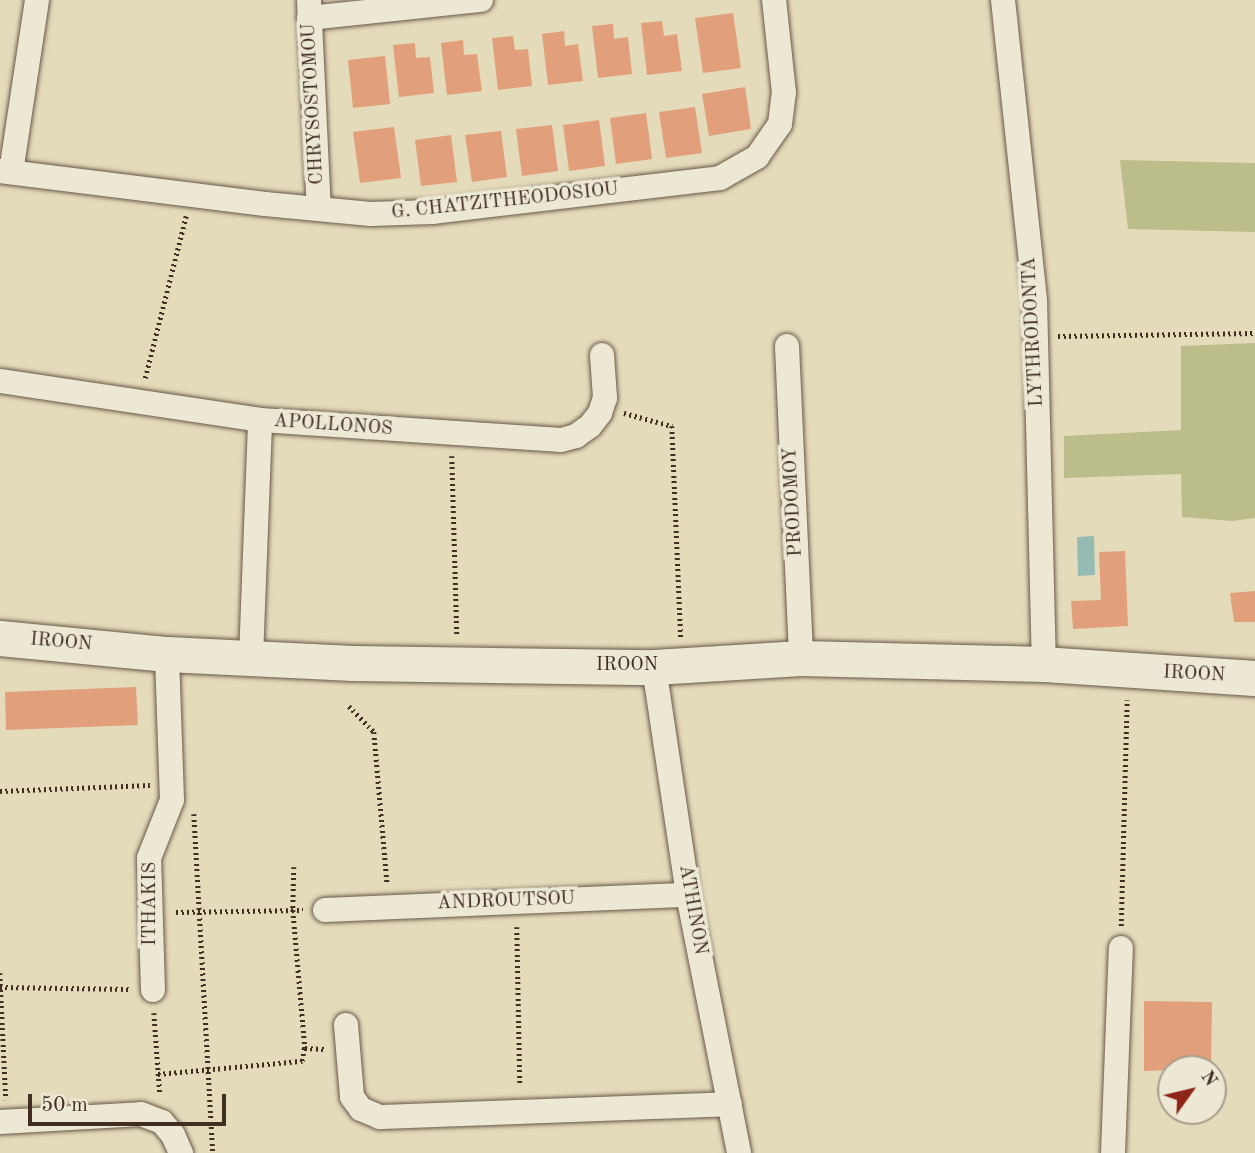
<!DOCTYPE html>
<html>
<head>
<meta charset="utf-8">
<style>
  body { margin:0 }
  #map { position:relative; width:1255px; height:1153px; overflow:hidden; background:#e4dbbb; font-family:"Old Standard TT",serif }
  div>[style] { position:absolute }
  .green>* { inset:0; background:#bbbe8b }
  .water>* { inset:0; background:#95bbb3 }
  .building>* { inset:0; background:#e1a07b }
  .path>* { height:4.5px; margin-top:-2.25px; transform-origin:0; background:repeating-linear-gradient(90deg,#402e21 0 2px,transparent 0 5.5px) }
  .roads { filter:drop-shadow(0 0 2px #695948) drop-shadow(0 0 2px #695948) }
  .street>* { height:24px; margin:-12px; padding:0 12px; transform-origin:12px; border-radius:12px; background:#ede8d3 }
  .secondary>* { height:35px; margin:-17.5px; padding:0 17.5px; transform-origin:17.5px; border-radius:17.5px; background:#ede8d3 }
  span { translate:-50% -50%; white-space:nowrap; text-align:center; line-height:1.15; -webkit-text-stroke:7px #ede8d3; paint-order:stroke }
  .street-label { font-size:19px; color:#402e21 }
  .north { position:absolute; left:1157px; top:1055px; width:70px; height:70px; box-sizing:border-box; background:#ede8d3; border:2px solid #a89e8c; border-radius:50%; rotate:56deg; font-size:19px; font-weight:700; line-height:28px; text-align:center; color:#402e21 }
  .north::after { content:''; display:block; margin:auto; width:24px; height:32px; background:#8f2418; clip-path:polygon(50% 0,100% 100%,50% 72%,0 100%) }
  .scale { position:absolute; left:28px; top:1094px; width:198px; height:32px; box-sizing:border-box; border:4px solid #402e21; border-top:0; padding-left:9px; font-size:21px; line-height:24px; white-space:nowrap; color:#402e21; -webkit-text-stroke:5px #ede8d3; paint-order:stroke }
</style>
</head>
<body>
<div id="map">
  <div class="green">
    <div style="clip-path:polygon(1120px 160px,1255px 163px,1255px 232px,1128px 229px)"></div>
    <div style="clip-path:polygon(1255px 343px,1255px 518px,1232px 521px,1182px 517px,1181px 474px,1064px 478px,1064px 436px,1181px 430px,1181px 346px)"></div>
  </div>
  <div class="water">
    <div style="clip-path:polygon(1094px 536px,1095px 575px,1078px 576px,1077px 537px)"></div>
  </div>
  <div class="building">
    <div style="clip-path:polygon(733px 13px,741px 68px,703px 73px,695px 18px)"></div>
    <div style="clip-path:polygon(662px 21px,664px 36px,677px 34px,682px 71px,647px 75px,641px 23px)"></div>
    <div style="clip-path:polygon(613px 24px,614px 39px,628px 37px,632px 74px,598px 78px,592px 26px)"></div>
    <div style="clip-path:polygon(564px 31px,565px 46px,578px 44px,583px 81px,548px 85px,542px 34px)"></div>
    <div style="clip-path:polygon(513px 36px,515px 50px,528px 49px,532px 86px,498px 90px,492px 38px)"></div>
    <div style="clip-path:polygon(463px 40px,464px 55px,477px 54px,482px 91px,447px 95px,441px 43px)"></div>
    <div style="clip-path:polygon(415px 43px,416px 58px,430px 57px,434px 93px,399px 97px,393px 45px)"></div>
    <div style="clip-path:polygon(385px 56px,390px 104px,353px 108px,348px 60px)"></div>
    <div style="clip-path:polygon(745px 87px,751px 129px,709px 136px,702px 94px)"></div>
    <div style="clip-path:polygon(695px 107px,702px 153px,666px 158px,659px 112px)"></div>
    <div style="clip-path:polygon(646px 113px,652px 159px,616px 164px,610px 118px)"></div>
    <div style="clip-path:polygon(599px 120px,605px 166px,569px 171px,563px 125px)"></div>
    <div style="clip-path:polygon(552px 125px,558px 171px,522px 176px,516px 129px)"></div>
    <div style="clip-path:polygon(394px 127px,401px 178px,360px 183px,353px 132px)"></div>
    <div style="clip-path:polygon(501px 131px,507px 177px,472px 182px,465px 135px)"></div>
    <div style="clip-path:polygon(451px 135px,457px 182px,421px 186px,415px 140px)"></div>
    <div style="clip-path:polygon(1125px 551px,1128px 626px,1073px 629px,1071px 601px,1101px 600px,1099px 552px)"></div>
    <div style="clip-path:polygon(1255px 591px,1255px 622px,1234px 622px,1230px 593px)"></div>
    <div style="clip-path:polygon(136px 687px,138px 725px,6px 730px,5px 692px)"></div>
    <div style="clip-path:polygon(1144px 1001px,1212px 1002px,1211px 1069px,1144px 1071px)"></div>
  </div>
  <div class="path">
    <div style="left:1058px;top:336px;width:197px;rotate:-0.9deg"></div>
    <div style="left:145px;top:378px;width:167px;rotate:-75.8deg"></div>
    <div style="left:624px;top:413px;width:50px;rotate:15.2deg"></div>
    <div style="left:672px;top:426px;width:211px;rotate:87.6deg"></div>
    <div style="left:452px;top:456px;width:180px;rotate:88.4deg"></div>
    <div style="left:349px;top:706px;width:36px;rotate:46deg"></div>
    <div style="left:374px;top:732px;width:151px;rotate:85deg"></div>
    <div style="left:0;top:791px;width:150px;rotate:-2.3deg"></div>
    <div style="left:194px;top:814px;width:340px;rotate:86.8deg"></div>
    <div style="left:294px;top:867px;width:43px;rotate:91.3deg"></div>
    <div style="left:293px;top:910px;width:139px;rotate:85deg"></div>
    <div style="left:305px;top:1048px;width:20px;rotate:3deg"></div>
    <div style="left:176px;top:912px;width:127px;rotate:-0.9deg"></div>
    <div style="left:1121px;top:926px;width:226px;rotate:-88.5deg"></div>
    <div style="left:517px;top:927px;width:159px;rotate:88.9deg"></div>
    <div style="left:0;top:973px;width:127px;rotate:87.3deg"></div>
    <div style="left:0;top:987px;width:129px;rotate:0.9deg"></div>
    <div style="left:154px;top:1013px;width:82px;rotate:85.8deg"></div>
    <div style="left:158px;top:1074px;width:145px;rotate:-5.2deg"></div>
    <div style="left:302px;top:1061px;width:13px;rotate:-81deg"></div>
  </div>
  <div class="roads">
    <div class="street">
      <div style="left:309px;top:0;width:209px;rotate:87.3deg"></div>
      <div style="left:1003px;top:0;width:302px;rotate:83.9deg"></div>
      <div style="left:1035px;top:300px;width:364px;rotate:88.6deg"></div>
      <div style="left:309px;top:18px;width:173px;rotate:-6deg"></div>
      <div style="left:0;top:171px;width:267px;rotate:7.1deg"></div>
      <div style="left:265px;top:204px;width:106px;rotate:5.4deg"></div>
      <div style="left:371px;top:214px;width:61px;rotate:-1.9deg"></div>
      <div style="left:432px;top:212px;width:290px;rotate:-6.7deg"></div>
      <div style="left:720px;top:178px;width:43px;rotate:-29.6deg"></div>
      <div style="left:757px;top:157px;width:40px;rotate:-55.1deg"></div>
      <div style="left:780px;top:124px;width:31px;rotate:-83deg"></div>
      <div style="left:784px;top:93px;width:94px;rotate:-96.1deg"></div>
      <div style="left:11px;top:172px;width:174px;rotate:-81.4deg"></div>
      <div style="left:787px;top:346px;width:312px;rotate:87.4deg"></div>
      <div style="left:0;top:381px;width:263px;rotate:8.5deg"></div>
      <div style="left:260px;top:420px;width:302px;rotate:3.8deg"></div>
      <div style="left:561px;top:440px;width:16px;rotate:-15deg"></div>
      <div style="left:576px;top:436px;width:17px;rotate:-36deg"></div>
      <div style="left:590px;top:426px;width:16px;rotate:-52deg"></div>
      <div style="left:600px;top:413px;width:16px;rotate:-72deg"></div>
      <div style="left:605px;top:398px;width:43px;rotate:-94deg"></div>
      <div style="left:251px;top:658px;width:238px;rotate:-87.8deg"></div>
      <div style="left:654px;top:667px;width:231px;rotate:81.5deg"></div>
      <div style="left:688px;top:895px;width:263px;rotate:78.8deg"></div>
      <div style="left:325px;top:910px;width:363px;rotate:-2.4deg"></div>
      <div style="left:153px;top:990px;width:132px;rotate:-91.7deg"></div>
      <div style="left:149px;top:858px;width:62px;rotate:-68.4deg"></div>
      <div style="left:172px;top:800px;width:146px;rotate:-92deg"></div>
      <div style="left:346px;top:1025px;width:72px;rotate:85.2deg"></div>
      <div style="left:352px;top:1097px;width:15px;rotate:53deg"></div>
      <div style="left:361px;top:1109px;width:21px;rotate:23deg"></div>
      <div style="left:380px;top:1117px;width:350px;rotate:-2.1deg"></div>
      <div style="left:0;top:1122px;width:141px;rotate:-3.2deg"></div>
      <div style="left:141px;top:1114px;width:22px;rotate:21deg"></div>
      <div style="left:162px;top:1122px;width:17px;rotate:50deg"></div>
      <div style="left:173px;top:1135px;width:20px;rotate:66deg"></div>
      <div style="left:1113px;top:1153px;width:205px;rotate:-87.8deg"></div>
    </div>
    <div class="secondary">
      <div style="left:0;top:638px;width:168px;rotate:5.5deg"></div>
      <div style="left:167px;top:654px;width:186px;rotate:2.8deg"></div>
      <div style="left:353px;top:663px;width:301px;rotate:0.8deg"></div>
      <div style="left:654px;top:667px;width:147px;rotate:-3.5deg"></div>
      <div style="left:801px;top:658px;width:243px;rotate:1.4deg"></div>
      <div style="left:1044px;top:664px;width:211px;rotate:3.8deg"></div>
    </div>
  </div>
  <div class="street-label">
    <span style="left:314px;top:104px;rotate:-93deg">CHRYSOSTOMOU</span>
    <span style="left:505px;top:202px;rotate:-6deg">G. CHATZITHEODOSIOU</span>
    <span style="left:1034px;top:332px;rotate:-93deg">LYTHRODONTA</span>
    <span style="left:333px;top:426px;rotate:4deg">APOLLONOS</span>
    <span style="left:794px;top:502px;rotate:-93deg">PRODOMOY</span>
    <span style="left:61px;top:643px;rotate:5deg">IROON</span>
    <span style="left:627px;top:666px">IROON</span>
    <span style="left:1194px;top:675px;rotate:3deg">IROON</span>
    <span style="left:506px;top:902px;rotate:-2deg">ANDROUTSOU</span>
    <span style="left:151px;top:904px;rotate:-90deg">ITHAKIS</span>
    <span style="left:692px;top:910px;rotate:80deg">ATHINON</span>
  </div>
  <div class="north">N</div>
  <div class="scale">50 m</div>
</div>
</body>
</html>
